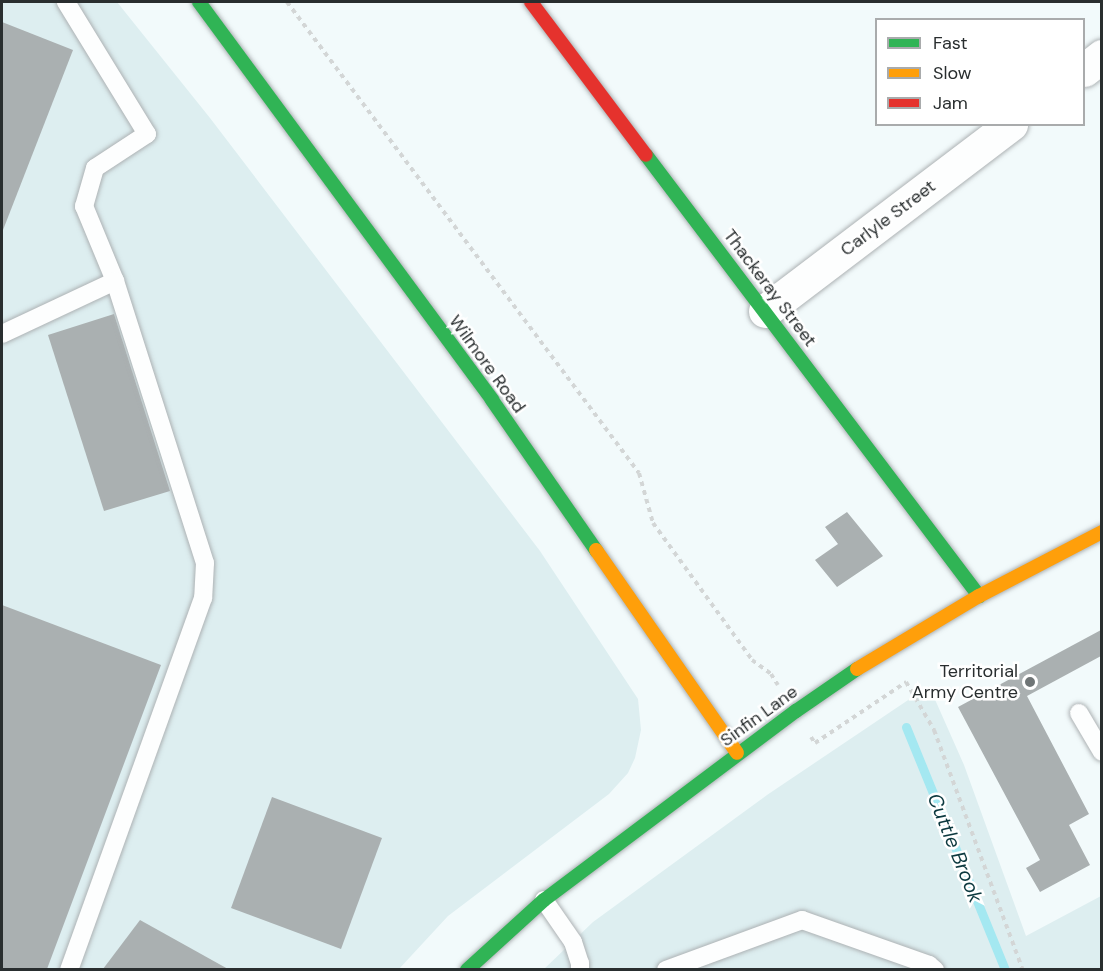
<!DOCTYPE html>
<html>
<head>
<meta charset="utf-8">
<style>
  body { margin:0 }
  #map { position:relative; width:1103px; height:971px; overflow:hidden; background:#f2fafb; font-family:"DM Sans",sans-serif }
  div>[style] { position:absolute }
  .built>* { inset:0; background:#ddeef0 }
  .stream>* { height:9px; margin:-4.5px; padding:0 4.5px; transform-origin:4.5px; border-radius:4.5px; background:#a4e8f1 }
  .building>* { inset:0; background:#aab0b1 }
  .path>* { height:4px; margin-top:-2px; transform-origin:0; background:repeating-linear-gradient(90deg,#d3d6d6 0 4.5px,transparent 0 9px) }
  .roads { filter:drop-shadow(0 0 2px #adb2b4) drop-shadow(0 0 2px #adb2b4) }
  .lane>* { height:18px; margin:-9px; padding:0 9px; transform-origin:9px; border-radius:9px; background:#fdfefe }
  .street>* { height:33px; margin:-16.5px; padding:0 16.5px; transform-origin:16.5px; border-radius:16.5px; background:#fdfefe }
  .fast>* { height:14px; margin:-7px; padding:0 7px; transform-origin:7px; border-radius:7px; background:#30b455 }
  .slow>* { height:14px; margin:-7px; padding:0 7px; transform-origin:7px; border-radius:7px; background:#ff9f0a }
  .jam>* { height:14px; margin:-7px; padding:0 7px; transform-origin:7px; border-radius:7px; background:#e5322d }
  .dots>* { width:16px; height:16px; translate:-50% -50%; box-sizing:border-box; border:3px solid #fff; border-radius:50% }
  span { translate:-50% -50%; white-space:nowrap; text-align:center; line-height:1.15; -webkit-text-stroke:5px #fff; paint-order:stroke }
  .street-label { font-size:18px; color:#292e2f }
  .poi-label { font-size:18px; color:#292e2f }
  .right { translate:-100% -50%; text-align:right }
  .water-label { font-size:20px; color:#0c393f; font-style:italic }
  .frame { position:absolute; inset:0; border:3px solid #292e2f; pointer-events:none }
  .legend { position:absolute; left:875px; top:18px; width:210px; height:108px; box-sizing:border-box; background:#fff; border:2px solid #a9abac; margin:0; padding:8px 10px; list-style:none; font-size:18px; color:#292e2f }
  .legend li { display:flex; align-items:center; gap:12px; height:30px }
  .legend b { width:30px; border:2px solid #a9abac }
</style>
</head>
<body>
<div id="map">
  <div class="built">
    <div style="clip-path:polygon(2px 2px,117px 2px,210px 118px,540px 551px,638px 699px,641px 730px,635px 758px,628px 773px,609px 794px,448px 916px,399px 969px,2px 970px)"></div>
    <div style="clip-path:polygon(929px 686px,964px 765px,1026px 936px,1101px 896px,1101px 969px,543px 970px,593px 922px,767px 795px)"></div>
  </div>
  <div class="stream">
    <div style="left:906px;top:727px;width:262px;rotate:67.8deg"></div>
  </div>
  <div class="building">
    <div style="clip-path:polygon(2px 22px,73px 50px,3px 230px,2px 229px)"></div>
    <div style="clip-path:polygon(114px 314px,170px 491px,104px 511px,48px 335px)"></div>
    <div style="clip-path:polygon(847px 512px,883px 556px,837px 587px,815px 560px,838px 544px,825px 527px)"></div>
    <div style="clip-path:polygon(2px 605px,161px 665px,47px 969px,2px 969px)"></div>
    <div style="clip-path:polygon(1101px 630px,1101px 656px,1027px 696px,1089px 814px,1069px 825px,1090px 865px,1040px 892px,1026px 868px,1040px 860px,958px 707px)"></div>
    <div style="clip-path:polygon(272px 797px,382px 838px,341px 949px,231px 908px)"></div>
    <div style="clip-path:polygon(140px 920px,228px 969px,103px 969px)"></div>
  </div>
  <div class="path">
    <div style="left:287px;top:2px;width:588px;rotate:53.23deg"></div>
    <div style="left:639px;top:473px;width:52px;rotate:74.4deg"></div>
    <div style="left:653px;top:523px;width:169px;rotate:54.1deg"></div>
    <div style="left:752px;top:660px;width:24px;rotate:36deg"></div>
    <div style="left:771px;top:674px;width:13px;rotate:58deg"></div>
    <div style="left:811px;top:737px;width:7px;rotate:56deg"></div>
    <div style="left:815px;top:743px;width:110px;rotate:-33.8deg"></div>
    <div style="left:906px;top:682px;width:56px;rotate:59.7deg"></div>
    <div style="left:934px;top:730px;width:256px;rotate:69.7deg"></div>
  </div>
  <div class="roads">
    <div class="lane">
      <div style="left:66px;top:2px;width:155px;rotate:58.5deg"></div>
      <div style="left:147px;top:134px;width:62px;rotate:146.8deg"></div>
      <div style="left:95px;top:168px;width:40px;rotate:106deg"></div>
      <div style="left:84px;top:206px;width:81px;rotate:67.5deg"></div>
      <div style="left:115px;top:281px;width:296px;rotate:72.3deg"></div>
      <div style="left:205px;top:563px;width:35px;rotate:93deg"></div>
      <div style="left:203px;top:598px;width:395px;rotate:109.8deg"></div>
      <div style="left:2px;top:334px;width:125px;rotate:-25.1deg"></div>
      <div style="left:1079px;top:713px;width:45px;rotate:59.5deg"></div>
      <div style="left:544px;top:900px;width:51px;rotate:55.4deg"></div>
      <div style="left:573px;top:942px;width:22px;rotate:72deg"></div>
      <div style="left:580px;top:963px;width:7px;rotate:90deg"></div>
      <div style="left:666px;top:970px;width:145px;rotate:-20.2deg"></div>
      <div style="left:802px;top:920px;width:135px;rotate:19.5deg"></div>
      <div style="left:929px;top:965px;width:8px;rotate:40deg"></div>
    </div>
    <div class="street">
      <div style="left:1084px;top:70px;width:23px;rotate:-38deg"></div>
      <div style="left:765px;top:311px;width:309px;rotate:-37.2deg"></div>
    </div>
    <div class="fast">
      <div style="left:199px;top:2px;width:494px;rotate:53.6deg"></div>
      <div style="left:492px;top:400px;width:183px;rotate:55.3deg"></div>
      <div style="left:646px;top:155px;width:553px;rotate:52.94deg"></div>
      <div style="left:467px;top:970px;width:104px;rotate:-42.3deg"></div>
      <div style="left:544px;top:900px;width:315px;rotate:-36.9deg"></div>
      <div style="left:796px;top:711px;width:74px;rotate:-34.5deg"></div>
    </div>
    <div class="slow">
      <div style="left:596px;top:550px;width:247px;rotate:55.2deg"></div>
      <div style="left:857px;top:669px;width:142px;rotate:-30.9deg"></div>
      <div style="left:979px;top:596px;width:139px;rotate:-27.5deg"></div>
    </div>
    <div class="jam">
      <div style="left:531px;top:2px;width:191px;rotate:53.1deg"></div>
    </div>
  </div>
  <div class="dots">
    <div style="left:1030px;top:682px;background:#6f7576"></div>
  </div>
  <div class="street-label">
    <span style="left:888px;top:218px;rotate:-37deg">Carlyle Street</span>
    <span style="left:770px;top:288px;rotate:53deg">Thackeray Street</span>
    <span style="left:487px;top:364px;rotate:54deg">Wilmore Road</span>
    <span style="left:759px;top:716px;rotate:-36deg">Sinfin Lane</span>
  </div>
  <div class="poi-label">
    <span class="right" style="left:1018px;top:682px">Territorial<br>Army Centre</span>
  </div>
  <div class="water-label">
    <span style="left:955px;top:848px;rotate:68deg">Cuttle Brook</span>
  </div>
  <div class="frame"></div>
  <ul class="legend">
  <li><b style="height:8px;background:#30b455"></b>Fast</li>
  <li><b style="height:8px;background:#ff9f0a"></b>Slow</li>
  <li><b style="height:8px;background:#e5322d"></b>Jam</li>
  </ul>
</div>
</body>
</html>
